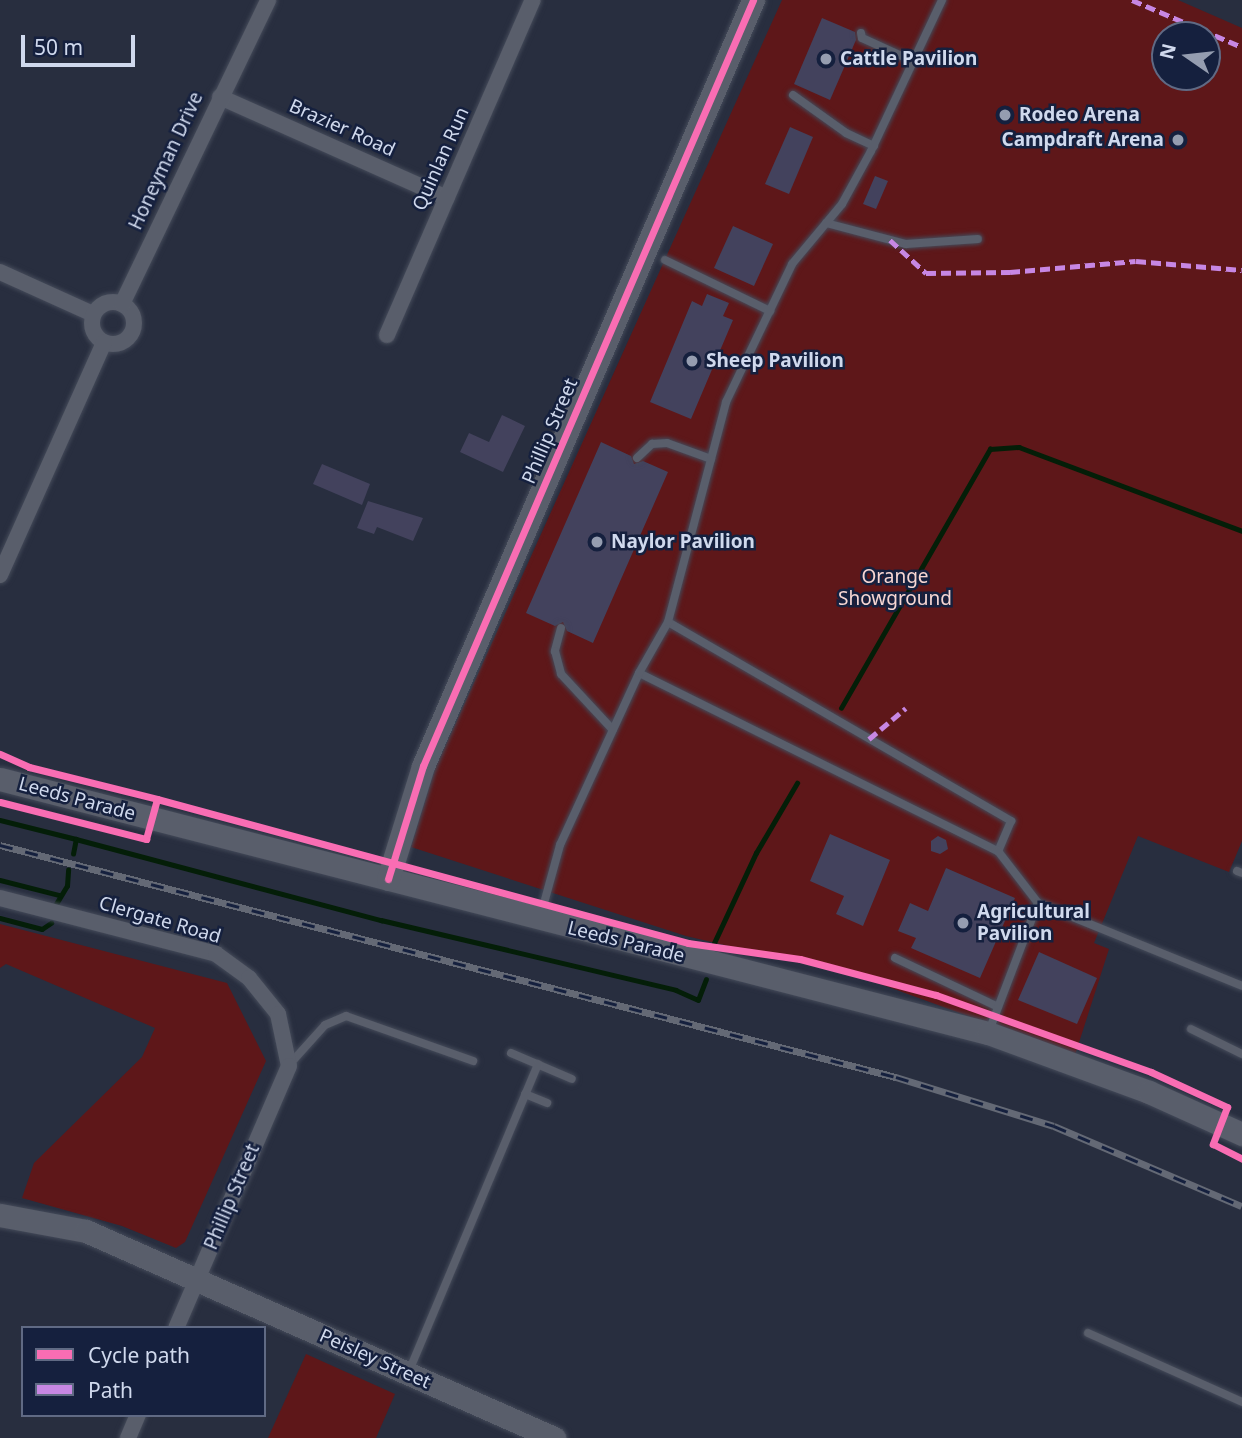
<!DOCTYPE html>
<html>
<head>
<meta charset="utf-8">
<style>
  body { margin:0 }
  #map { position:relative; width:1242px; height:1438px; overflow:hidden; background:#282e3f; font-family:"Noto Sans",sans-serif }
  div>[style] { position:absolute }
  .green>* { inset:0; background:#5e1719 }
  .stream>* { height:4.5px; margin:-2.25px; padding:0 2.25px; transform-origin:2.25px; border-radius:2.25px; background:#041e08 }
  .building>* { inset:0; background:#43425d }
  .roads { filter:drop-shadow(0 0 2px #444a59) drop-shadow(0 0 2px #444a59) }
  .lane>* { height:8px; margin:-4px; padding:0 4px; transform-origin:4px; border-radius:4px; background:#595e6b }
  .street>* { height:16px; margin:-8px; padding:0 8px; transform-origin:8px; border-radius:8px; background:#595e6b }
  .street>.ring { margin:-8px; padding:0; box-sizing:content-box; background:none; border:16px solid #595e6b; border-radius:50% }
  .secondary>* { height:23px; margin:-11.5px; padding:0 11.5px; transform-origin:11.5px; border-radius:11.5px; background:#595e6b }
  .rail>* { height:7px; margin-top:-3.5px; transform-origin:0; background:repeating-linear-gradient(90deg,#15203e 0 13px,#646975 0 26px); box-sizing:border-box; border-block:2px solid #646975 }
  .quiet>* { height:5px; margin-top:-2.5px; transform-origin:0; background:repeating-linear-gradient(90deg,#c787e3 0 10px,transparent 0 15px) }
  .cycleway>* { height:7px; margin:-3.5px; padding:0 3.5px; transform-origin:3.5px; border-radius:3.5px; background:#f96db3 }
  .dots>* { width:19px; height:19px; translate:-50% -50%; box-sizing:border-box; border:4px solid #15203e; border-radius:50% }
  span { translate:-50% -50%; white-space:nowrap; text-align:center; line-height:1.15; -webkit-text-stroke:5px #15203e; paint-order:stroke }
  .poi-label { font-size:19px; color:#d0d9ed; font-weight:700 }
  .left { translate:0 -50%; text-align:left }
  .right { translate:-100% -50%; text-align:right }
  .street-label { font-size:19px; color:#d0d9ed }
  .park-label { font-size:19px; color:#f7d6d2 }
  .legend { position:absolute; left:21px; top:1326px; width:245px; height:91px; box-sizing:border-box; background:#15203e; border:2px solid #606a84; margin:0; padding:9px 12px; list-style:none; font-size:21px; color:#d0d9ed }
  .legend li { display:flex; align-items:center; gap:14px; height:35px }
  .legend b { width:35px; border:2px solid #606a84 }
  .north { position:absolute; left:1151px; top:21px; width:70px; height:70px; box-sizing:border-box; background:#15203e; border:2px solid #606a84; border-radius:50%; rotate:284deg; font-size:19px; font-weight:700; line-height:28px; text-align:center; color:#d0d9ed }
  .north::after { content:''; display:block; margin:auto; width:24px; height:32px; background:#959db0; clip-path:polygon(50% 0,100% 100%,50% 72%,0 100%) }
  .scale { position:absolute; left:21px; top:35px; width:114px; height:32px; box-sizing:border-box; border:4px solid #d0d9ed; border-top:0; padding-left:9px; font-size:21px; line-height:24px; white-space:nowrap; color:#d0d9ed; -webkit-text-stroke:5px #15203e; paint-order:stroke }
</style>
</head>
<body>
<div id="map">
  <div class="green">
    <div style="clip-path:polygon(evenodd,782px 0,1178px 0,1242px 28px,1242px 841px,1229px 872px,1138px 836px,1094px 943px,1109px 949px,1075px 1055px,861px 977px,686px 936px,411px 847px,435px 769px,782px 0,1165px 35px,1207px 35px,1207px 77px,1165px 77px,1165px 35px)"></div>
    <div style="clip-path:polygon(0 924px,227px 983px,266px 1061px,185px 1242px,176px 1248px,122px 1226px,22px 1198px,34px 1163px,142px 1057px,155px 1028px,6px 964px,0 968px)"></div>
    <div style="clip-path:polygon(306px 1354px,395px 1394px,376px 1438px,268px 1438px)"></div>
  </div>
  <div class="stream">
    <div style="left:841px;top:708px;width:299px;rotate:-60.1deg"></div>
    <div style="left:990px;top:449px;width:29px;rotate:-4deg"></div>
    <div style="left:1019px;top:447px;width:238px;rotate:20.6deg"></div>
    <div style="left:0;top:820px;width:78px;rotate:14deg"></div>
    <div style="left:73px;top:854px;width:15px;rotate:-79deg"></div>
    <div style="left:76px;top:839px;width:316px;rotate:14.9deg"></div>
    <div style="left:381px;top:920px;width:303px;rotate:13.3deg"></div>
    <div style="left:676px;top:990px;width:24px;rotate:24deg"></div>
    <div style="left:698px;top:1000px;width:22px;rotate:-69deg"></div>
    <div style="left:0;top:880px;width:61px;rotate:14.3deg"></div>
    <div style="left:56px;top:904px;width:21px;rotate:-59deg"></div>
    <div style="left:67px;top:886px;width:16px;rotate:-86deg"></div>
    <div style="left:0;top:918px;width:43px;rotate:14.7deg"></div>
    <div style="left:42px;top:929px;width:11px;rotate:-34deg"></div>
    <div style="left:714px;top:943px;width:99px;rotate:-65deg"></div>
    <div style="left:756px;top:853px;width:81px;rotate:-59.6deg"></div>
  </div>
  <div class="building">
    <div style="clip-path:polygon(822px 18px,855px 32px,856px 40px,830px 100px,794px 84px)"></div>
    <div style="clip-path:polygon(790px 127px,813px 137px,789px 194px,765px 184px)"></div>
    <div style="clip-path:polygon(875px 176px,888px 181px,876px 209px,863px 204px)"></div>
    <div style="clip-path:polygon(733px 226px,773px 244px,754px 286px,714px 268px)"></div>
    <div style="clip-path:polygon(707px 294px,729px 303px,723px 316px,733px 320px,691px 419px,650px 402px,692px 301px,702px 306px)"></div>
    <div style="clip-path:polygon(502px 415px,525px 426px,503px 472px,460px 452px,469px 433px,489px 442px)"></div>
    <div style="clip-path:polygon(601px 442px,631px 456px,634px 464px,643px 461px,668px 472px,593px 643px,567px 631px,563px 622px,555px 626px,526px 613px)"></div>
    <div style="clip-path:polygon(322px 464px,370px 484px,362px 505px,313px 484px)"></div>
    <div style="clip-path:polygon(368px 501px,423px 518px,413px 541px,377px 527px,374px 534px,357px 528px)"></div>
    <div style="clip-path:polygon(830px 834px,890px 860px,863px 926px,836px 914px,844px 896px,810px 881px)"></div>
    <div style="clip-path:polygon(938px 836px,946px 840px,948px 849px,940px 854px,931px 851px,931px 841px)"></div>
    <div style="clip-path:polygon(946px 868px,1015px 898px,980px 978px,911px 948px,916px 938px,898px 931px,910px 903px,928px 911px)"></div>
    <div style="clip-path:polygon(1039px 952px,1097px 978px,1077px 1024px,1018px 1000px)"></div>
  </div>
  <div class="roads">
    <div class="lane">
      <div style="left:861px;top:33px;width:5px;rotate:79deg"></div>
      <div style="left:862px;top:38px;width:56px;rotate:24.3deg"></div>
      <div style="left:793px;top:95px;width:65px;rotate:35.6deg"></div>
      <div style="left:846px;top:133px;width:31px;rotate:25deg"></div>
      <div style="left:826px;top:223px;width:83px;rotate:14.7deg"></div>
      <div style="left:906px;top:244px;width:72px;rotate:-4deg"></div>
      <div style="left:665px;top:260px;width:117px;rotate:25.9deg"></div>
      <div style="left:637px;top:458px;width:21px;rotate:-43deg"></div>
      <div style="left:652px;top:444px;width:15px;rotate:-4deg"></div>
      <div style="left:667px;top:443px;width:47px;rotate:20deg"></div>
      <div style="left:668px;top:622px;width:397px;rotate:30.1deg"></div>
      <div style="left:1011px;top:821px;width:33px;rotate:113deg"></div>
      <div style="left:561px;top:628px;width:24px;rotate:105deg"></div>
      <div style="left:555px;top:651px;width:24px;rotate:75deg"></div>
      <div style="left:561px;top:674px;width:76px;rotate:47.1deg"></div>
      <div style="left:639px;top:673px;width:401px;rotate:26.4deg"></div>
      <div style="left:998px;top:851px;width:66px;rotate:52.4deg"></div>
      <div style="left:1038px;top:903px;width:220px;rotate:22.1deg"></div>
      <div style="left:1237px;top:871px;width:5px;rotate:22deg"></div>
      <div style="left:541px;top:914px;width:72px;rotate:-74.6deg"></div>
      <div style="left:560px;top:845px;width:189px;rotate:-65.3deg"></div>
      <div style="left:639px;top:673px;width:59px;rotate:-60.4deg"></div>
      <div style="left:668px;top:622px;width:228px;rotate:-75.2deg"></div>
      <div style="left:726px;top:402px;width:153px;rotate:-64.4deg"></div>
      <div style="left:792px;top:264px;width:78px;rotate:-50.2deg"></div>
      <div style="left:842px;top:204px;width:60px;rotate:-61.3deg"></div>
      <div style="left:871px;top:151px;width:167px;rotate:-64.8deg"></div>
      <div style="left:895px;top:958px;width:114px;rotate:25.4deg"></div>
      <div style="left:1191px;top:1029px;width:57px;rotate:26.1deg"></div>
      <div style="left:989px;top:1031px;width:137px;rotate:-69.1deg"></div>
      <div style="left:511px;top:1053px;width:66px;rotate:23.1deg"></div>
      <div style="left:289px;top:1065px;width:54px;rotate:-48deg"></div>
      <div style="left:325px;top:1025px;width:23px;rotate:-23deg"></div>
      <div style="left:346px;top:1016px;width:135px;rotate:19.5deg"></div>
      <div style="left:525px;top:1094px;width:24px;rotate:22deg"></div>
      <div style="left:1088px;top:1333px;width:169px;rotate:24.1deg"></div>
      <div style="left:409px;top:1371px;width:333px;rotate:-67.2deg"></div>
    </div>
    <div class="street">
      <div style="left:220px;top:97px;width:248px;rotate:24deg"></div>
      <div style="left:0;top:272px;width:102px;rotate:24.3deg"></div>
      <div class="ring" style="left:92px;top:302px;width:26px;height:26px"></div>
      <div style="left:122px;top:304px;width:337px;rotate:-64.3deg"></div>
      <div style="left:387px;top:335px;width:365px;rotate:-66.5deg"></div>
      <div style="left:0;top:575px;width:255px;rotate:-65.9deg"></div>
      <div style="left:0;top:898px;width:223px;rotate:14.5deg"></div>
      <div style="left:216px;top:954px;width:41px;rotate:36deg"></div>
      <div style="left:249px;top:978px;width:46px;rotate:51.1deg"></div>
      <div style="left:278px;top:1014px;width:53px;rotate:78.1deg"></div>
      <div style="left:289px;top:1066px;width:285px;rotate:113.3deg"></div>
      <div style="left:128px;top:1438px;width:25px;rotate:-67deg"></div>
    </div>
    <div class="secondary">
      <div style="left:0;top:779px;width:1020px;rotate:14.42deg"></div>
      <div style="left:988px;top:1033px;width:171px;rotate:20.1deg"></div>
      <div style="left:1149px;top:1092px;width:102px;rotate:24.3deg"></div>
      <div style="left:388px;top:879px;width:118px;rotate:-72.8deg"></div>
      <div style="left:423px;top:766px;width:834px;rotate:-66.69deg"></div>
      <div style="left:0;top:1215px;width:87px;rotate:10.5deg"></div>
      <div style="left:86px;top:1231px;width:512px;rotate:23.86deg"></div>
    </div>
  </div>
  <div class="rail">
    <div style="left:0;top:845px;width:926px;rotate:14.52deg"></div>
    <div style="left:896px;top:1077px;width:165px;rotate:17.2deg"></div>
    <div style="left:1054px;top:1126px;width:204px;rotate:23.1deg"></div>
  </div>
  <div class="quiet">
    <div style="left:1132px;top:0;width:120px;rotate:23.1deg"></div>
    <div style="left:890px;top:240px;width:49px;rotate:42.5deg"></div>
    <div style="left:926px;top:273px;width:84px;rotate:-0.7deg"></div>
    <div style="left:1010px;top:272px;width:126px;rotate:-5deg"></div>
    <div style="left:1136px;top:261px;width:106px;rotate:4.9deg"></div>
    <div style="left:869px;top:739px;width:48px;rotate:-40deg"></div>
  </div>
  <div class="cycleway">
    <div style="left:0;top:754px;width:32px;rotate:24deg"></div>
    <div style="left:29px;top:767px;width:132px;rotate:14deg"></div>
    <div style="left:0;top:802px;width:151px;rotate:14.2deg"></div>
    <div style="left:146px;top:839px;width:41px;rotate:-74.6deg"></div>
    <div style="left:157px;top:799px;width:550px;rotate:15.17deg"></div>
    <div style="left:688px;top:943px;width:113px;rotate:8.1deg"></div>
    <div style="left:800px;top:959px;width:141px;rotate:14.8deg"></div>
    <div style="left:936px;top:995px;width:228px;rotate:19.7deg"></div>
    <div style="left:1151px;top:1072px;width:84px;rotate:24.7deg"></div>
    <div style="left:1227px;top:1107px;width:40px;rotate:111deg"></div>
    <div style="left:1213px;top:1144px;width:33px;rotate:27deg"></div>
    <div style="left:388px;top:879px;width:118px;rotate:-72.8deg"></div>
    <div style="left:423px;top:766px;width:834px;rotate:-66.69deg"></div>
  </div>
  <div class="dots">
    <div style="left:826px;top:59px;background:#959db0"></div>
    <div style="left:1005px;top:115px;background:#959db0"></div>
    <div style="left:1178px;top:140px;background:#959db0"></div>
    <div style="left:692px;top:361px;background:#959db0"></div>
    <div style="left:597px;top:542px;background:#959db0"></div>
    <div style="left:963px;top:923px;background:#959db0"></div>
  </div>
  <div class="poi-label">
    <span class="left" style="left:840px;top:59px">Cattle Pavilion</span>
    <span class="left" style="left:1019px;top:115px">Rodeo Arena</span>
    <span class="right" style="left:1164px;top:140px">Campdraft Arena</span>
    <span class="left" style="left:706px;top:361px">Sheep Pavilion</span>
    <span class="left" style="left:611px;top:542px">Naylor Pavilion</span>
    <span class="left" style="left:977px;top:923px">Agricultural<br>Pavilion</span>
  </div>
  <div class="street-label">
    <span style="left:342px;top:128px;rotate:24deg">Brazier Road</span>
    <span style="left:441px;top:159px;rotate:-66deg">Quinlan Run</span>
    <span style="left:166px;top:161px;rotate:-65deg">Honeyman Drive</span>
    <span style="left:550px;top:431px;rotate:-67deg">Phillip Street</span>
    <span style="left:77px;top:799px;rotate:15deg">Leeds Parade</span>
    <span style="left:160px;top:920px;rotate:16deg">Clergate Road</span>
    <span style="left:626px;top:942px;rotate:14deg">Leeds Parade</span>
    <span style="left:232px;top:1197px;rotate:-67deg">Phillip Street</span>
    <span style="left:375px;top:1359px;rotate:24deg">Peisley Street</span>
  </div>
  <div class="park-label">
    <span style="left:895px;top:588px">Orange<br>Showground</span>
  </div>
  <ul class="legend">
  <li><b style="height:9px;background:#f96db3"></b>Cycle path</li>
  <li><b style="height:9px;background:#c787e3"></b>Path</li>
  </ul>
  <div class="north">N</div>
  <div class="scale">50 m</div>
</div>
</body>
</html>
